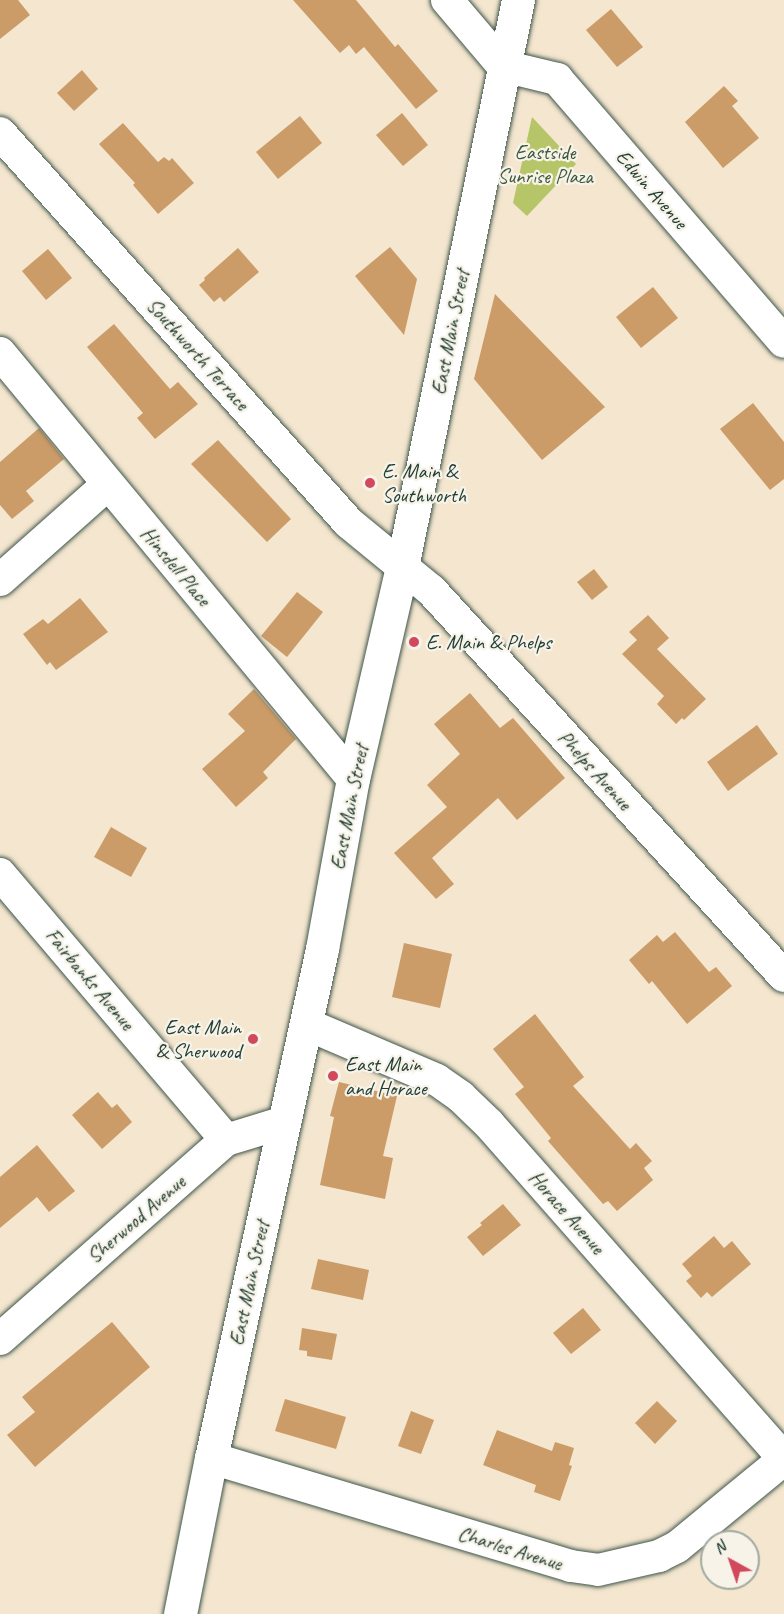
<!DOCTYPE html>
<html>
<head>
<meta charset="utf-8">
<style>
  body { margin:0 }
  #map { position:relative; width:784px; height:1614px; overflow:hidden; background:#f4e6cf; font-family:Caveat,sans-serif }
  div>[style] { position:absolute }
  .green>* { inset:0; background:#b5c568 }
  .building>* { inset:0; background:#cb9c68 }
  .roads { filter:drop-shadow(0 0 2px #3f564b) drop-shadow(0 0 2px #3f564b) }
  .street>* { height:32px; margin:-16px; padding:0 16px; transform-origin:16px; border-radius:16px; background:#fff }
  .secondary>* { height:33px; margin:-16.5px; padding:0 16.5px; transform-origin:16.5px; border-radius:16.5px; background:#fff }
  .dots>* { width:16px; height:16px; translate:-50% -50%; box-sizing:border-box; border:3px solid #f7f3e8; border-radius:50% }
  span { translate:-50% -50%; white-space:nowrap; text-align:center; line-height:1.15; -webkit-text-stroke:4.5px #f7f3e8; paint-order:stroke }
  .park-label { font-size:21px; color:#3d583e }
  .street-label { font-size:21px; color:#1f3d34 }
  .poi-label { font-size:21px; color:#1f3d34 }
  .left { translate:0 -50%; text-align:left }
  .right { translate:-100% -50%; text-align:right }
  .north { position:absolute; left:700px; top:1530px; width:60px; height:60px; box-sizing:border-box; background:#f7f3e8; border:2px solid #a1aaa0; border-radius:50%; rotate:320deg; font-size:16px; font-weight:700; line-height:24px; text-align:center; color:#1f3d34 }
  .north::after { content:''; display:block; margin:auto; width:21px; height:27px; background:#d1495b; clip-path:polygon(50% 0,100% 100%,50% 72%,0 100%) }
</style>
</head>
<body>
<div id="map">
  <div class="green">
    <div style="clip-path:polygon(532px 117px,576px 164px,527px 216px,513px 203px)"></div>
  </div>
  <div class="building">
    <div style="clip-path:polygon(0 0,18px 0,30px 15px,0 39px)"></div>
    <div style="clip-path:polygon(293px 0,356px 0,395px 47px,398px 44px,438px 91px,416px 109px,364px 47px,356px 54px,349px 45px,340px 53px)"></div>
    <div style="clip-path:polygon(611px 9px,643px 47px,617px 67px,586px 30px)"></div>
    <div style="clip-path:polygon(82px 70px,98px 89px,74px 111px,57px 93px)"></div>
    <div style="clip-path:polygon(724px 86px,738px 101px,732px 106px,759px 138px,723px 168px,685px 122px)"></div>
    <div style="clip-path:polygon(402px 113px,428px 145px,403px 166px,376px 135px)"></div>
    <div style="clip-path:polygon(300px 116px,322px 143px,278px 179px,256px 152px)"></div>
    <div style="clip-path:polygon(123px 123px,158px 162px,164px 157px,169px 161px,172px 158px,194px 183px,158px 214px,133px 185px,135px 183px,99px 144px)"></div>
    <div style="clip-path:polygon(390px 247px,417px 279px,404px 335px,355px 276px)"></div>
    <div style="clip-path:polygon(238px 248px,259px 272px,224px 302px,220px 297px,214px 302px,199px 285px,205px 280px,204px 278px)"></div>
    <div style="clip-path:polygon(48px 249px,72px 278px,46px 300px,22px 271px)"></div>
    <div style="clip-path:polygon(653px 287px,678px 318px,641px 348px,616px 317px)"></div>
    <div style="clip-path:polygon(495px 294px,605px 407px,542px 460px,474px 379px)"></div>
    <div style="clip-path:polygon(114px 324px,170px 389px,178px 382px,198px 404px,155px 439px,137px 418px,143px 413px,87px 347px)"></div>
    <div style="clip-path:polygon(753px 403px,784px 442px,784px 479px,770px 490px,720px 429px)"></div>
    <div style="clip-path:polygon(39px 428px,64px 459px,26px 491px,34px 501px,12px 519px,0 505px,0 462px)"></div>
    <div style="clip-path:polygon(218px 440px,291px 519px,267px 542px,191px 464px)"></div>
    <div style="clip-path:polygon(594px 569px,608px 587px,592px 600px,577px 582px)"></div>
    <div style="clip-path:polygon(297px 592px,323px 612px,287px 657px,261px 636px)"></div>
    <div style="clip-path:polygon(80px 598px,108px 632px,56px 670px,50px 662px,47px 665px,23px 634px,43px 619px,48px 624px)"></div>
    <div style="clip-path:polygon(648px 615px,669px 638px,657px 649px,706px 699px,684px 720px,682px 718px,676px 724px,657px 704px,664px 696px,622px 654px,637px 640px,629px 632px)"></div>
    <div style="clip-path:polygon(254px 689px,296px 739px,263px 772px,268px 778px,236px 807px,202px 769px,245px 731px,228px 714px)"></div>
    <div style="clip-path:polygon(470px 693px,500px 728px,513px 718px,565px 778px,517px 820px,498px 798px,432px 858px,454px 884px,436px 899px,394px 853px,447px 807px,427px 785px,460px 754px,434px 724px)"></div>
    <div style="clip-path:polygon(757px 725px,778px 754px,728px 791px,707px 762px)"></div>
    <div style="clip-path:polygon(111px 827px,147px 848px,131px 877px,94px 857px)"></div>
    <div style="clip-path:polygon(675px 932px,709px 972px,716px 967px,732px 986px,687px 1024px,652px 981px,649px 984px,629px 960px,657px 935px,663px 942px)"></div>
    <div style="clip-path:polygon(404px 943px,452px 954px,440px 1008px,392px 997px)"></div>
    <div style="clip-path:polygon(535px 1014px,584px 1077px,573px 1086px,630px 1149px,636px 1143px,652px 1161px,644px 1168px,653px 1180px,617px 1211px,608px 1201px,603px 1204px,548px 1141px,551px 1138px,515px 1094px,524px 1087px,493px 1049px)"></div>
    <div style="clip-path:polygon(339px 1082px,397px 1096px,383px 1156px,393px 1158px,385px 1199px,320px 1185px,334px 1117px,330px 1116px)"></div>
    <div style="clip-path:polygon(98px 1092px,112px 1108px,117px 1104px,132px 1122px,102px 1149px,72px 1115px)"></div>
    <div style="clip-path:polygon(37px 1145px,75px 1191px,49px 1212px,37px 1197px,0 1228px,0 1177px)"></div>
    <div style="clip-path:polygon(503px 1204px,521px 1225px,483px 1256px,467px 1237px,482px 1225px,480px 1223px)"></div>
    <div style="clip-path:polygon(714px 1236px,724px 1248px,732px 1241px,751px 1264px,712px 1297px,707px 1292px,701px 1298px,686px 1281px,692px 1276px,682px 1264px)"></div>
    <div style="clip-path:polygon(318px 1259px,369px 1270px,363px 1300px,311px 1289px)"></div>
    <div style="clip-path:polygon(583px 1308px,601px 1330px,571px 1354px,553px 1333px)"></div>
    <div style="clip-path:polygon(112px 1322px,150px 1367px,35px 1467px,7px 1435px,35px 1412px,22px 1397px)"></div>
    <div style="clip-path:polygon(302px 1328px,337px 1334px,332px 1360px,307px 1356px,307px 1351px,299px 1350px)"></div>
    <div style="clip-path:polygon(285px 1399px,346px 1417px,336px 1449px,275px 1431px)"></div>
    <div style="clip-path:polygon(657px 1401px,677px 1421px,655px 1444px,635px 1423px)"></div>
    <div style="clip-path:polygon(411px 1411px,434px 1420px,421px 1454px,398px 1446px)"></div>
    <div style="clip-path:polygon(497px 1430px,552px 1451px,555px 1442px,574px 1448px,569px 1465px,572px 1466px,560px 1501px,534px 1492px,536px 1485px,483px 1465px)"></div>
  </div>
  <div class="roads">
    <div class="street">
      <div style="left:447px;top:0;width:87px;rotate:49.7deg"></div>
      <div style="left:503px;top:66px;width:56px;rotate:13.5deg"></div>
      <div style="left:557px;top:79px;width:347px;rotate:49.2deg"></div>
      <div style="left:0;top:133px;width:523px;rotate:48.18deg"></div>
      <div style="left:349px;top:523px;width:106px;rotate:39.3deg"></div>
      <div style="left:431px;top:590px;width:523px;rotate:47.56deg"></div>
      <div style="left:0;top:353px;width:553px;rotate:50.35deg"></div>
      <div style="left:0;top:580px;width:144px;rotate:-41.6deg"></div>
      <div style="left:0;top:874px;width:349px;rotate:49.6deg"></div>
      <div style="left:306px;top:1024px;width:142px;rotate:23.1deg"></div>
      <div style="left:437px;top:1080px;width:29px;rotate:35deg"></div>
      <div style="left:461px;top:1097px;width:39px;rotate:44deg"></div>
      <div style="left:489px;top:1124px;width:446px;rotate:48.6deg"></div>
      <div style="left:0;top:1339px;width:301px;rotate:-41.4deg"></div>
      <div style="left:226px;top:1140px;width:62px;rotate:-17deg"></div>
      <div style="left:211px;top:1458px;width:376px;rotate:16.7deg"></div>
      <div style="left:571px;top:1566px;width:27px;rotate:8deg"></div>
      <div style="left:598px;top:1570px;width:63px;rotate:-12.9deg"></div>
      <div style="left:659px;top:1556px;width:20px;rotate:-27deg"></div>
      <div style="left:677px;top:1547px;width:139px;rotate:-39.4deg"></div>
    </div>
    <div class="secondary">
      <div style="left:180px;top:1614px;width:159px;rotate:-78.8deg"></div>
      <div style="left:211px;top:1458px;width:521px;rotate:-77.7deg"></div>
      <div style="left:322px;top:949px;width:173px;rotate:-79.7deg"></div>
      <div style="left:353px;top:779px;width:218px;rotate:-77deg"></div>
      <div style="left:402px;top:567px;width:579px;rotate:-78.44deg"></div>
    </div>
  </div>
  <div class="dots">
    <div style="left:370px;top:483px;background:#d1495b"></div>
    <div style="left:414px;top:642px;background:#d1495b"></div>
    <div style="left:253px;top:1039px;background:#d1495b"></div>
    <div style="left:333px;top:1076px;background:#d1495b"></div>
  </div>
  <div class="park-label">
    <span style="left:545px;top:164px">Eastside<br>Sunrise Plaza</span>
  </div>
  <div class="street-label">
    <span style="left:652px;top:189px;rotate:49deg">Edwin Avenue</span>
    <span style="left:450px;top:332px;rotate:-79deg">East Main Street</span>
    <span style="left:198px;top:354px;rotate:48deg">Southworth Terrace</span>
    <span style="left:176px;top:566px;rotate:50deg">Hinsdell Place</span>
    <span style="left:595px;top:770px;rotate:48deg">Phelps Avenue</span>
    <span style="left:349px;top:807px;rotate:-79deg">East Main Street</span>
    <span style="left:90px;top:979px;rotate:50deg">Fairbanks Avenue</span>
    <span style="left:567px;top:1212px;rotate:49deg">Horace Avenue</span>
    <span style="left:136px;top:1219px;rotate:-41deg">Sherwood Avenue</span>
    <span style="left:249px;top:1283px;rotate:-78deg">East Main Street</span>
    <span style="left:510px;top:1548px;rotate:17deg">Charles Avenue</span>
  </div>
  <div class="poi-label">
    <span class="left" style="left:382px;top:483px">E. Main &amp;<br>Southworth</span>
    <span class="left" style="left:426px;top:642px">E. Main &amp; Phelps</span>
    <span class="right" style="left:241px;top:1039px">East Main<br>&amp; Sherwood</span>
    <span class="left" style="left:345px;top:1076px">East Main<br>and Horace</span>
  </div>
  <div class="north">N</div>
</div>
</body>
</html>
